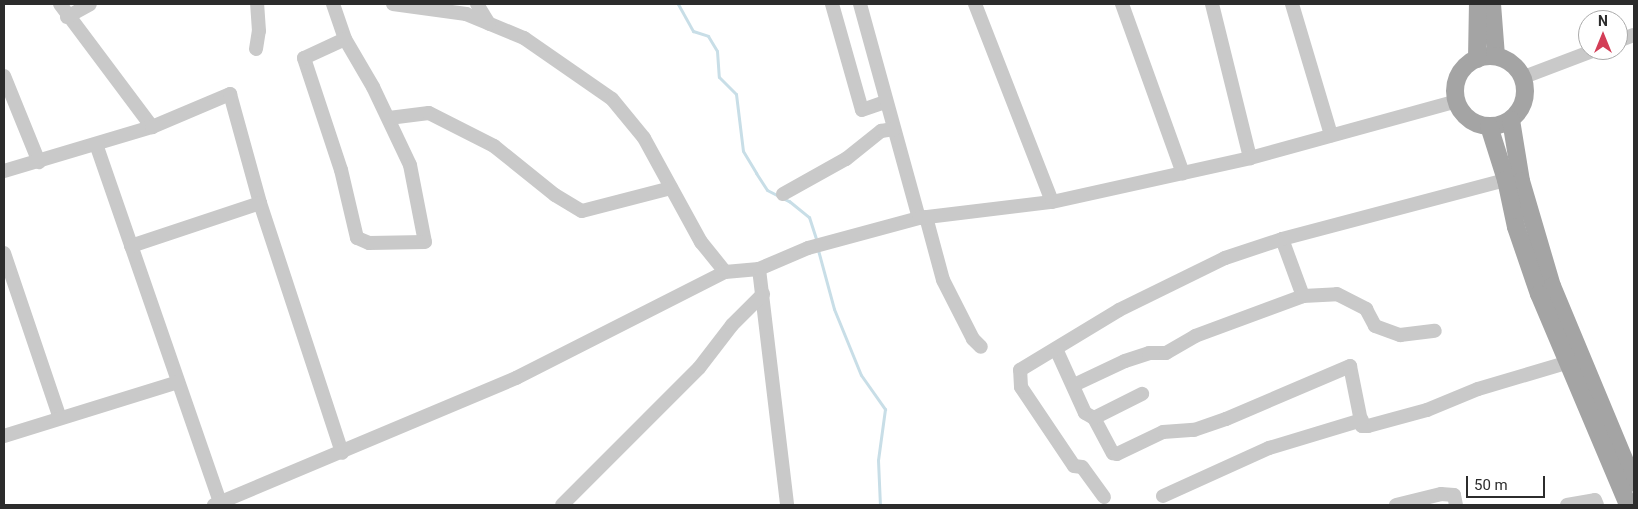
<!DOCTYPE html>
<html>
<head>
<meta charset="utf-8">
<style>
  body { margin:0 }
  #map { position:relative; width:1638px; height:509px; overflow:hidden; background:#fff; font-family:Roboto,sans-serif }
  div>[style] { position:absolute }
  .stream>* { height:3px; margin:-1.5px; padding:0 1.5px; transform-origin:1.5px; border-radius:1.5px; background:#c8dee7 }
  .minor>* { height:14px; margin:-7px; padding:0 7px; transform-origin:7px; border-radius:7px; background:#c9c9c9 }
  .major>* { height:18px; margin:-9px; padding:0 9px; transform-origin:9px; border-radius:9px; background:#a4a4a4 }
  .major>.ring { margin:-9px; padding:0; box-sizing:content-box; background:none; border:18px solid #a4a4a4; border-radius:50% }
  span { translate:-50% -50%; white-space:nowrap; text-align:center; line-height:1.15; -webkit-text-stroke:5px #fff; paint-order:stroke }
  .frame { position:absolute; inset:0; border:5px solid #2c2c2c; pointer-events:none }
  .north { position:absolute; left:1578px; top:10px; width:50px; height:50px; box-sizing:border-box; background:#fff; border:1px solid #ababab; border-radius:50%; rotate:0deg; font-size:14px; font-weight:700; line-height:20px; text-align:center; color:#2c2c2c }
  .north::after { content:''; display:block; margin:auto; width:18px; height:22px; background:#d33e57; clip-path:polygon(50% 0,100% 100%,50% 72%,0 100%) }
  .scale { position:absolute; left:1466px; top:476px; width:79px; height:22px; box-sizing:border-box; border:2px solid #2c2c2c; border-top:0; padding-left:6px; font-size:15px; line-height:18px; white-space:nowrap; color:#2c2c2c; -webkit-text-stroke:4px #fff; paint-order:stroke }
</style>
</head>
<body>
<div id="map">
  <div class="stream">
    <div style="left:678px;top:4px;width:31px;rotate:61deg"></div>
    <div style="left:693px;top:31px;width:16px;rotate:18deg"></div>
    <div style="left:708px;top:36px;width:17px;rotate:59deg"></div>
    <div style="left:717px;top:51px;width:26px;rotate:86deg"></div>
    <div style="left:719px;top:77px;width:24px;rotate:45deg"></div>
    <div style="left:736px;top:94px;width:57px;rotate:83deg"></div>
    <div style="left:743px;top:151px;width:26px;rotate:59deg"></div>
    <div style="left:756px;top:173px;width:20px;rotate:57deg"></div>
    <div style="left:767px;top:190px;width:25px;rotate:27deg"></div>
    <div style="left:789px;top:201px;width:26px;rotate:39deg"></div>
    <div style="left:809px;top:217px;width:22px;rotate:72deg"></div>
    <div style="left:818px;top:250px;width:61px;rotate:74.8deg"></div>
    <div style="left:834px;top:309px;width:71px;rotate:67.8deg"></div>
    <div style="left:861px;top:375px;width:42px;rotate:54.8deg"></div>
    <div style="left:885px;top:409px;width:51px;rotate:97.8deg"></div>
    <div style="left:878px;top:460px;width:45px;rotate:87.5deg"></div>
  </div>
  <div class="minor">
    <div style="left:60px;top:4px;width:154px;rotate:53.2deg"></div>
    <div style="left:333px;top:4px;width:37px;rotate:71deg"></div>
    <div style="left:345px;top:39px;width:56px;rotate:59.7deg"></div>
    <div style="left:373px;top:87px;width:86px;rotate:64.6deg"></div>
    <div style="left:410px;top:165px;width:78px;rotate:79deg"></div>
    <div style="left:425px;top:242px;width:56px;rotate:179deg"></div>
    <div style="left:369px;top:243px;width:13px;rotate:-157deg"></div>
    <div style="left:357px;top:238px;width:70px;rotate:-103.2deg"></div>
    <div style="left:341px;top:170px;width:118px;rotate:-108.3deg"></div>
    <div style="left:304px;top:58px;width:45px;rotate:-24.9deg"></div>
    <div style="left:393px;top:4px;width:74px;rotate:7.8deg"></div>
    <div style="left:466px;top:14px;width:63px;rotate:22.5deg"></div>
    <div style="left:524px;top:38px;width:107px;rotate:34.7deg"></div>
    <div style="left:612px;top:99px;width:50px;rotate:50.6deg"></div>
    <div style="left:644px;top:138px;width:119px;rotate:61.3deg"></div>
    <div style="left:701px;top:242px;width:38px;rotate:51deg"></div>
    <div style="left:477px;top:4px;width:23px;rotate:59deg"></div>
    <div style="left:832px;top:4px;width:110px;rotate:74.2deg"></div>
    <div style="left:862px;top:110px;width:24px;rotate:-19deg"></div>
    <div style="left:860px;top:4px;width:222px;rotate:74.6deg"></div>
    <div style="left:975px;top:4px;width:212px;rotate:68.7deg"></div>
    <div style="left:1122px;top:4px;width:180px;rotate:70.2deg"></div>
    <div style="left:1212px;top:4px;width:159px;rotate:76.1deg"></div>
    <div style="left:1292px;top:4px;width:137px;rotate:73.4deg"></div>
    <div style="left:67px;top:17px;width:26px;rotate:-29deg"></div>
    <div style="left:1618px;top:41px;width:17px;rotate:-21deg"></div>
    <div style="left:256px;top:49px;width:18px;rotate:-81deg"></div>
    <div style="left:259px;top:31px;width:27px;rotate:-94deg"></div>
    <div style="left:4px;top:76px;width:93px;rotate:67.9deg"></div>
    <div style="left:1524px;top:77px;width:76px;rotate:-20.8deg"></div>
    <div style="left:389px;top:118px;width:40px;rotate:-7.1deg"></div>
    <div style="left:429px;top:113px;width:73px;rotate:26.9deg"></div>
    <div style="left:494px;top:146px;width:78px;rotate:38.8deg"></div>
    <div style="left:555px;top:195px;width:31px;rotate:31deg"></div>
    <div style="left:582px;top:211px;width:92px;rotate:-14.5deg"></div>
    <div style="left:96px;top:144px;width:380px;rotate:70.9deg"></div>
    <div style="left:4px;top:171px;width:154px;rotate:-16.6deg"></div>
    <div style="left:152px;top:127px;width:85px;rotate:-22.9deg"></div>
    <div style="left:230px;top:94px;width:113px;rotate:74.6deg"></div>
    <div style="left:260px;top:203px;width:263px;rotate:71.8deg"></div>
    <div style="left:783px;top:194px;width:72px;rotate:-29.1deg"></div>
    <div style="left:846px;top:159px;width:45px;rotate:-38.7deg"></div>
    <div style="left:881px;top:131px;width:13px;rotate:-9deg"></div>
    <div style="left:926px;top:217px;width:65px;rotate:74.9deg"></div>
    <div style="left:943px;top:280px;width:66px;rotate:63deg"></div>
    <div style="left:973px;top:339px;width:11px;rotate:45deg"></div>
    <div style="left:1282px;top:239px;width:61px;rotate:69.8deg"></div>
    <div style="left:131px;top:246px;width:136px;rotate:-18.4deg"></div>
    <div style="left:4px;top:253px;width:174px;rotate:71.3deg"></div>
    <div style="left:759px;top:269px;width:238px;rotate:83.2deg"></div>
    <div style="left:1056px;top:349px;width:70px;rotate:65.6deg"></div>
    <div style="left:1085px;top:413px;width:10px;rotate:29deg"></div>
    <div style="left:1094px;top:418px;width:40px;rotate:62deg"></div>
    <div style="left:1113px;top:453px;width:4px;rotate:14deg"></div>
    <div style="left:1117px;top:454px;width:51px;rotate:-25.6deg"></div>
    <div style="left:1163px;top:432px;width:31px;rotate:-4deg"></div>
    <div style="left:1194px;top:430px;width:34px;rotate:-19deg"></div>
    <div style="left:1226px;top:419px;width:135px;rotate:-23.1deg"></div>
    <div style="left:1350px;top:366px;width:61px;rotate:78.7deg"></div>
    <div style="left:1362px;top:426px;width:6px"></div>
    <div style="left:1368px;top:426px;width:61px;rotate:-15.2deg"></div>
    <div style="left:1427px;top:410px;width:55px;rotate:-22.4deg"></div>
    <div style="left:1478px;top:389px;width:95px;rotate:-16.5deg"></div>
    <div style="left:1074px;top:385px;width:56px;rotate:-25.2deg"></div>
    <div style="left:1125px;top:361px;width:25px;rotate:-18deg"></div>
    <div style="left:1149px;top:353px;width:17px"></div>
    <div style="left:1166px;top:353px;width:34px;rotate:-30deg"></div>
    <div style="left:1195px;top:336px;width:115px;rotate:-20.3deg"></div>
    <div style="left:1303px;top:296px;width:34px;rotate:-3deg"></div>
    <div style="left:1337px;top:294px;width:33px;rotate:27deg"></div>
    <div style="left:1366px;top:309px;width:19px;rotate:62deg"></div>
    <div style="left:1375px;top:326px;width:27px;rotate:20deg"></div>
    <div style="left:1400px;top:335px;width:35px;rotate:-7deg"></div>
    <div style="left:1094px;top:418px;width:54px;rotate:-26.6deg"></div>
    <div style="left:4px;top:436px;width:182px;rotate:-17.2deg"></div>
    <div style="left:1163px;top:496px;width:116px;rotate:-24.4deg"></div>
    <div style="left:1269px;top:448px;width:97px;rotate:-16.8deg"></div>
    <div style="left:1104px;top:497px;width:37px;rotate:-126deg"></div>
    <div style="left:1082px;top:467px;width:8px;rotate:-173deg"></div>
    <div style="left:1074px;top:466px;width:95px;rotate:-123.9deg"></div>
    <div style="left:1021px;top:387px;width:17px;rotate:-93deg"></div>
    <div style="left:1020px;top:370px;width:116px;rotate:-31.2deg"></div>
    <div style="left:1119px;top:310px;width:118px;rotate:-26.1deg"></div>
    <div style="left:1225px;top:258px;width:60px;rotate:-18.4deg"></div>
    <div style="left:1282px;top:239px;width:232px;rotate:-14.8deg"></div>
    <div style="left:214px;top:505px;width:328px;rotate:-22.8deg"></div>
    <div style="left:516px;top:378px;width:234px;rotate:-26.9deg"></div>
    <div style="left:725px;top:272px;width:34px;rotate:-5deg"></div>
    <div style="left:759px;top:269px;width:53px;rotate:-23.2deg"></div>
    <div style="left:808px;top:248px;width:115px;rotate:-15.1deg"></div>
    <div style="left:919px;top:218px;width:134px;rotate:-6.9deg"></div>
    <div style="left:1052px;top:202px;width:203px;rotate:-12.5deg"></div>
    <div style="left:1250px;top:158px;width:215px;rotate:-15.4deg"></div>
    <div style="left:562px;top:505px;width:194px;rotate:-45deg"></div>
    <div style="left:699px;top:368px;width:54px;rotate:-52.5deg"></div>
    <div style="left:732px;top:325px;width:44px;rotate:-45deg"></div>
    <div style="left:1396px;top:505px;width:46px;rotate:-13.7deg"></div>
    <div style="left:1441px;top:494px;width:13px;rotate:4deg"></div>
    <div style="left:1454px;top:495px;width:10px;rotate:79deg"></div>
    <div style="left:1567px;top:505px;width:28px;rotate:-10deg"></div>
    <div style="left:1595px;top:500px;width:5px;rotate:68deg"></div>
  </div>
  <div class="major">
    <div style="left:1492px;top:4px;width:52px;rotate:85.6deg"></div>
    <div class="ring" style="left:1455px;top:56px;width:52px;height:52px"></div>
    <div style="left:1477px;top:59px;width:55px;rotate:-89deg"></div>
    <div style="left:1511px;top:120px;width:62px;rotate:80.7deg"></div>
    <div style="left:1521px;top:181px;width:109px;rotate:73.6deg"></div>
    <div style="left:1552px;top:286px;width:213px;rotate:67.4deg"></div>
    <div style="left:1489px;top:126px;width:57px;rotate:72.5deg"></div>
    <div style="left:1506px;top:180px;width:48px;rotate:78deg"></div>
    <div style="left:1516px;top:227px;width:71px;rotate:71.1deg"></div>
    <div style="left:1539px;top:294px;width:229px;rotate:67.1deg"></div>
  </div>
  <div class="frame"></div>
  <div class="north">N</div>
  <div class="scale">50 m</div>
</div>
</body>
</html>
